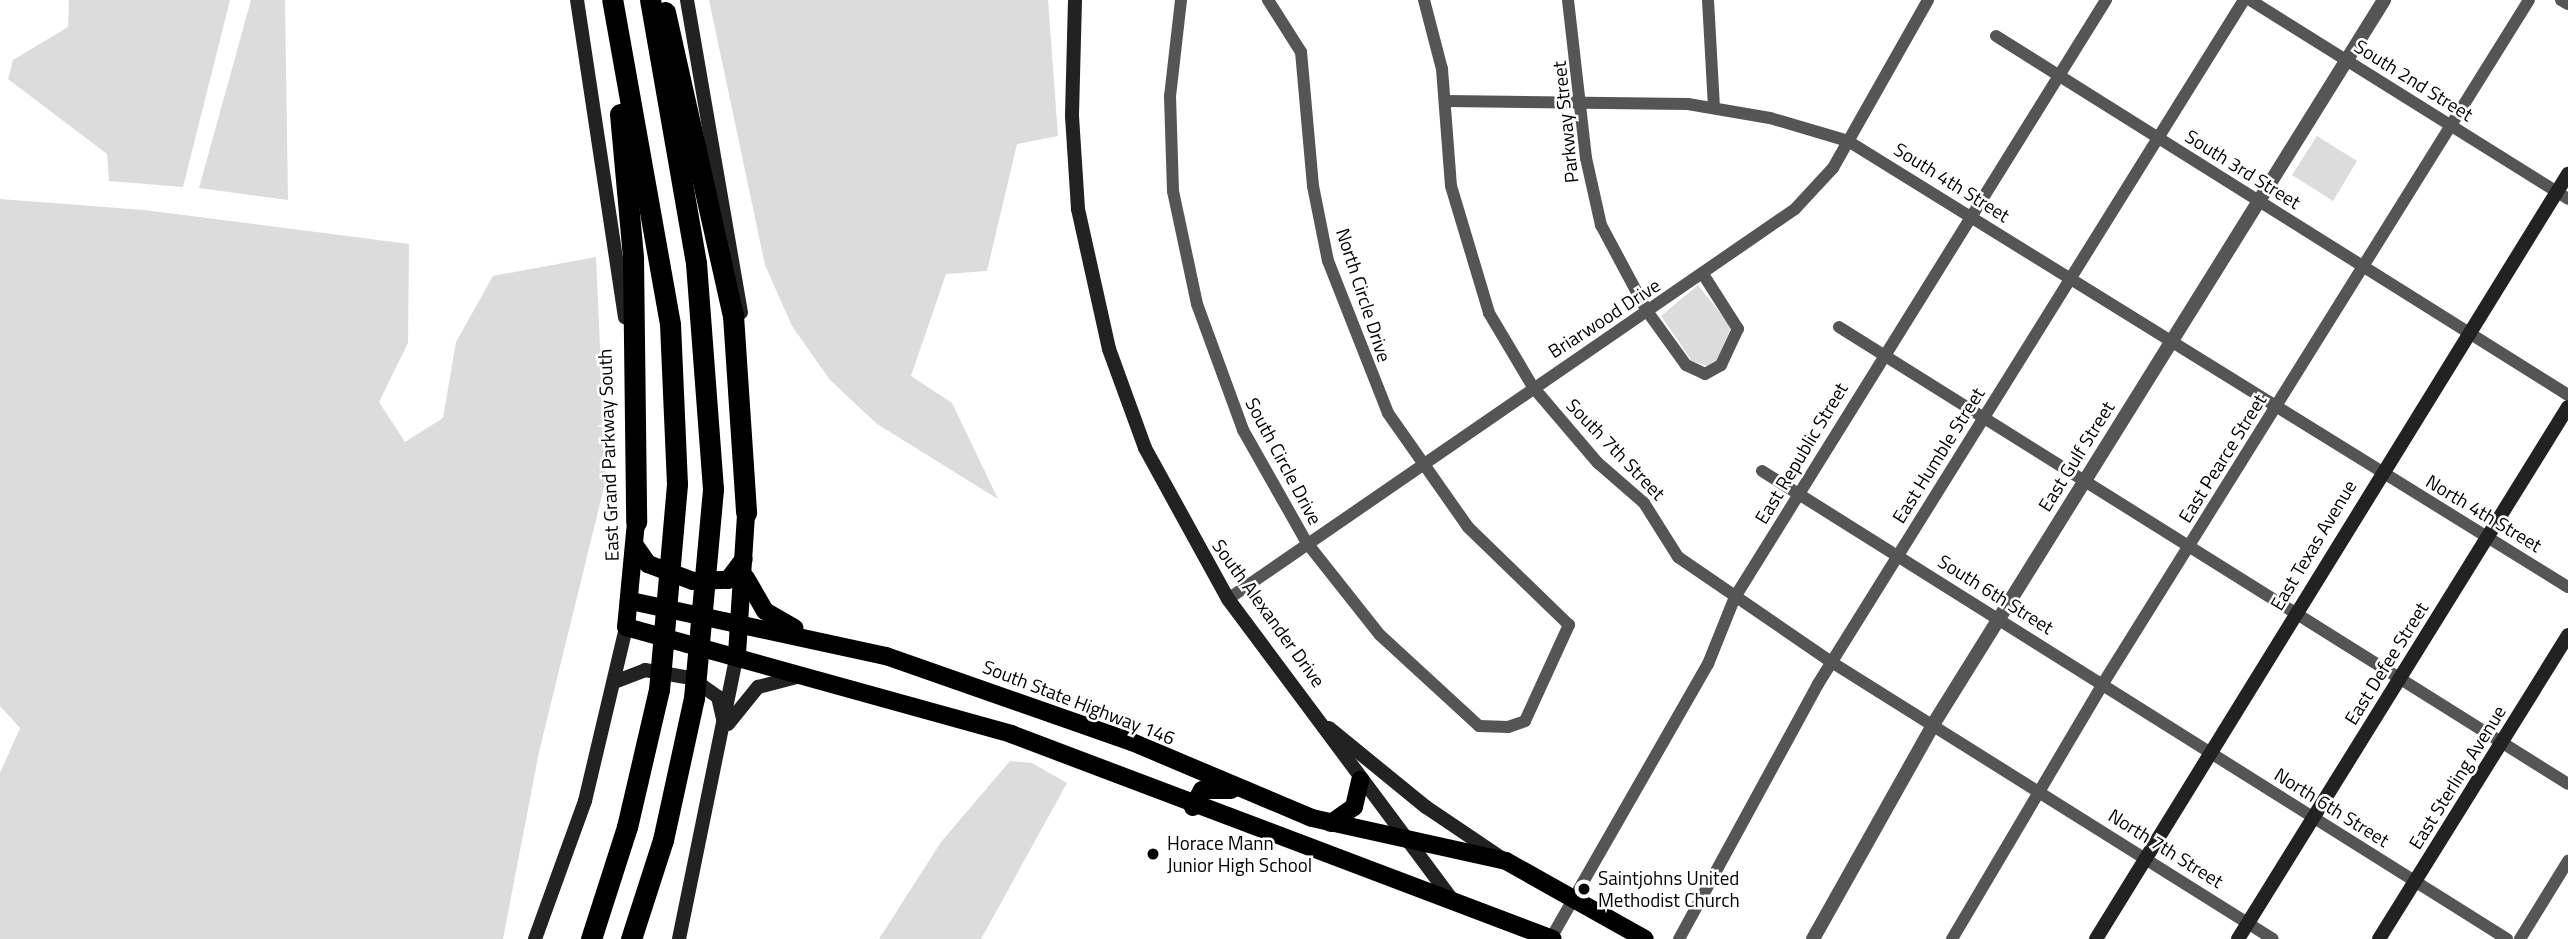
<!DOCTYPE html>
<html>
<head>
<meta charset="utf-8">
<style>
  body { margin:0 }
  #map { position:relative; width:2568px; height:939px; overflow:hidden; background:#fff; font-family:"Titillium Web",sans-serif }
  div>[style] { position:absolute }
  .green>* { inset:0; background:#dcdcdc }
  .minor>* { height:12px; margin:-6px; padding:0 6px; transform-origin:6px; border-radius:6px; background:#555 }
  .tertiary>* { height:14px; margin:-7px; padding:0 7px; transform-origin:7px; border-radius:7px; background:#555 }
  .secondary>* { height:14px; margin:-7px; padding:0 7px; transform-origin:7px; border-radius:7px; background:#222 }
  .primary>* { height:18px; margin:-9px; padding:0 9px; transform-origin:9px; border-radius:9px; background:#000 }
  .motorway>* { height:21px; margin:-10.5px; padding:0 10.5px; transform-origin:10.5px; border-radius:10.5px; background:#000 }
  .dots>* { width:19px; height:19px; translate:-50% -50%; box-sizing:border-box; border:4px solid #fff; border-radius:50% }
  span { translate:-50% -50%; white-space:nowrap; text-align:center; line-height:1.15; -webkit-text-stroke:5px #fff; paint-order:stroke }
  .street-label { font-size:19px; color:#000 }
  .poi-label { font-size:19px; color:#000 }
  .left { translate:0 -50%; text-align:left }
</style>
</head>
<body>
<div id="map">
  <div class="green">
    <div style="clip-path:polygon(69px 0,230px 0,183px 187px,109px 181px,107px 154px,8px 79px,13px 60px,68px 27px)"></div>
    <div style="clip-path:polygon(251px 0,285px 0,288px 200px,199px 188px)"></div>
    <div style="clip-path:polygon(709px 0,1048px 0,1058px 136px,1017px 144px,987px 271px,946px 274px,911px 376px,952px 403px,998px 499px,877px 424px,830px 380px,792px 326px,765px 265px)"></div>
    <div style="clip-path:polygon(2317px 136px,2357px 161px,2333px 201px,2292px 175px)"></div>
    <div style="clip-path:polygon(0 199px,144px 210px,409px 244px,408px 343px,379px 402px,405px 442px,443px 418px,456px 342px,493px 276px,596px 257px,606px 479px,539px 752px,503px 939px,0 939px,0 773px,20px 728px,0 706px)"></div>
    <div style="clip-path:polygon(1698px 285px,1731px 327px,1716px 363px,1707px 366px,1692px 361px,1661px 316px)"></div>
    <div style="clip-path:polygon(1010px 761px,1032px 763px,1067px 783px,981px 939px,879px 939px,941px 842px)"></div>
  </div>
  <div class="minor">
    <div style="left:1181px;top:0;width:97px;rotate:96.5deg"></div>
    <div style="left:1170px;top:96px;width:95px;rotate:88.2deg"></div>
    <div style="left:1173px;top:191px;width:116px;rotate:78deg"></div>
    <div style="left:1197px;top:304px;width:134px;rotate:69.9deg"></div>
    <div style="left:1243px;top:430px;width:130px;rotate:60.5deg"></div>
    <div style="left:1307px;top:543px;width:117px;rotate:51.6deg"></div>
    <div style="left:1380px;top:635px;width:134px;rotate:42.6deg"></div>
    <div style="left:1479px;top:726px;width:29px;rotate:2deg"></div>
    <div style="left:1508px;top:727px;width:18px;rotate:-19deg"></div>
    <div style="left:1525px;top:721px;width:106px;rotate:-65.4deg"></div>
    <div style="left:1569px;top:625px;width:141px;rotate:-135.9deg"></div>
    <div style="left:1468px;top:527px;width:139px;rotate:-125.1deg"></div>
    <div style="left:1388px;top:413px;width:163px;rotate:-111.5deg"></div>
    <div style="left:1328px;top:261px;width:76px;rotate:-101.3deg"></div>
    <div style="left:1313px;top:186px;width:135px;rotate:-95.1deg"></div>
    <div style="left:1301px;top:52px;width:62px;rotate:-122.4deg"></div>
    <div style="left:1424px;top:0;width:71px;rotate:75.4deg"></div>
    <div style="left:1442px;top:69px;width:117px;rotate:85.6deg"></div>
    <div style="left:1451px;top:186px;width:133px;rotate:73.3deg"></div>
    <div style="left:1489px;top:313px;width:86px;rotate:59.3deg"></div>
    <div style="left:1533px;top:387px;width:100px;rotate:49.5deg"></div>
    <div style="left:1598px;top:463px;width:61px;rotate:41deg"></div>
    <div style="left:1644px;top:503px;width:64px;rotate:57.8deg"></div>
    <div style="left:1678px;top:557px;width:188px;rotate:34.4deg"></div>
    <div style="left:1833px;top:663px;width:519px;rotate:32.1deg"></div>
    <div style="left:1568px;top:0;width:159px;rotate:83.5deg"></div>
    <div style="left:1586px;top:158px;width:69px;rotate:77.4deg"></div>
    <div style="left:1601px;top:225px;width:98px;rotate:61.9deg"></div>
    <div style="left:1647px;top:311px;width:67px;rotate:54.2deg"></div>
    <div style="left:1686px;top:365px;width:21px;rotate:25deg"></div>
    <div style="left:1705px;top:374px;width:18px;rotate:-29deg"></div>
    <div style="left:1721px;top:365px;width:40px;rotate:-65deg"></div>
    <div style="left:1738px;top:329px;width:65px;rotate:-122.5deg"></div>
    <div style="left:1708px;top:0;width:108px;rotate:86.8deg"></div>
    <div style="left:2250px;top:0;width:375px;rotate:32deg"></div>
    <div style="left:2561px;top:0;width:8px;rotate:30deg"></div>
    <div style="left:1996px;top:36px;width:675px;rotate:32.11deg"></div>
    <div style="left:1446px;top:101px;width:242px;rotate:0.7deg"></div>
    <div style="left:1688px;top:104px;width:83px;rotate:9.7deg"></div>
    <div style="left:1770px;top:118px;width:81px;rotate:16.4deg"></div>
    <div style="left:1848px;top:141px;width:847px;rotate:31.78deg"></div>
    <div style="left:1839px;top:327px;width:860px;rotate:32.08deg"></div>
    <div style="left:1762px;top:471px;width:880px;rotate:32.14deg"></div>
    <div style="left:1228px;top:599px;width:688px;rotate:-34.52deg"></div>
    <div style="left:1795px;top:209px;width:56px;rotate:-47.2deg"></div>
    <div style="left:1833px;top:168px;width:193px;rotate:-60.5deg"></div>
    <div style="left:1551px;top:938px;width:316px;rotate:-60.2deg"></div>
    <div style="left:1708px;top:664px;width:72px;rotate:-68.1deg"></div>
    <div style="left:1735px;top:597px;width:703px;rotate:-58.14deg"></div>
    <div style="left:1679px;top:939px;width:290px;rotate:-61.4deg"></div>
    <div style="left:1818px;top:684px;width:806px;rotate:-58.09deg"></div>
    <div style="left:1952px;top:939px;width:295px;rotate:-59.4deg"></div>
    <div style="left:2102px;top:685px;width:807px;rotate:-58.06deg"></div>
    <div style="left:2520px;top:939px;width:92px;rotate:-58.4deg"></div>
  </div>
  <div class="tertiary">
    <div style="left:1813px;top:939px;width:248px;rotate:-60.7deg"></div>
    <div style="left:1934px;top:723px;width:852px;rotate:-58.1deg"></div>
  </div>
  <div class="secondary">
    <div style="left:577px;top:0;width:321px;rotate:81.4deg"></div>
    <div style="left:687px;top:0;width:317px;rotate:80.2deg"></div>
    <div style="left:1075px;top:0;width:116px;rotate:91.5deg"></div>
    <div style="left:1072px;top:116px;width:93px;rotate:86.3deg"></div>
    <div style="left:1078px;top:209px;width:143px;rotate:77.5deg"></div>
    <div style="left:1109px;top:349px;width:105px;rotate:70deg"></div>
    <div style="left:1145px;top:448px;width:172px;rotate:61.2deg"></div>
    <div style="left:1228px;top:599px;width:372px;rotate:53.3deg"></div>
    <div style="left:617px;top:681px;width:30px;rotate:-21deg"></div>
    <div style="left:645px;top:670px;width:47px;rotate:9.9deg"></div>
    <div style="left:691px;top:678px;width:33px;rotate:35deg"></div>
    <div style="left:718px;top:697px;width:23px;rotate:77deg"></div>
    <div style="left:728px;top:724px;width:48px;rotate:-51deg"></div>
    <div style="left:758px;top:687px;width:40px;rotate:-14.4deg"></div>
    <div style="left:1329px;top:728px;width:125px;rotate:39.2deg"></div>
    <div style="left:1426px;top:807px;width:93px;rotate:34deg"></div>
    <div style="left:535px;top:939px;width:147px;rotate:-70.1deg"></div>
    <div style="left:585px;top:801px;width:179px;rotate:-76.7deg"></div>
    <div style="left:679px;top:939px;width:291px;rotate:-78.5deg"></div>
    <div style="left:2096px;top:939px;width:899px;rotate:-58.33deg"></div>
    <div style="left:2238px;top:939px;width:626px;rotate:-58.19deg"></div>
    <div style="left:2379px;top:939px;width:358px;rotate:-58.1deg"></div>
  </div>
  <div class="primary">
    <div style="left:636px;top:522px;width:105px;rotate:95.4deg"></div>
    <div style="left:626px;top:627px;width:400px;rotate:15.5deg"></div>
    <div style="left:1011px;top:734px;width:579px;rotate:20.72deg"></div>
    <div style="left:636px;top:547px;width:21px;rotate:55deg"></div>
    <div style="left:648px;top:564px;width:48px;rotate:20.7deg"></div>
    <div style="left:693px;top:581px;width:35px;rotate:-2deg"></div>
    <div style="left:728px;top:580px;width:26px;rotate:-53deg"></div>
    <div style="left:746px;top:578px;width:38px;rotate:60deg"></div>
    <div style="left:765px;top:611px;width:34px;rotate:30deg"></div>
    <div style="left:631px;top:601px;width:261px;rotate:12.2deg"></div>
    <div style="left:886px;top:656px;width:261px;rotate:19.3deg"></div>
    <div style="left:1132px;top:742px;width:195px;rotate:22.9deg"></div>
    <div style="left:1312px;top:818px;width:199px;rotate:12.5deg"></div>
    <div style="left:1506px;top:861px;width:159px;rotate:29.3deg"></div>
    <div style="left:737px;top:654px;width:141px;rotate:-86.3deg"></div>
    <div style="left:1193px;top:807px;width:19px;rotate:-62deg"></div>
    <div style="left:1202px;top:790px;width:29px"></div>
    <div style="left:1331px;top:823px;width:28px;rotate:-35deg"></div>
    <div style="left:1354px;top:807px;width:28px;rotate:-77deg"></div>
  </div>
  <div class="motorway">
    <div style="left:665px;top:12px;width:311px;rotate:77.4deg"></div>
    <div style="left:733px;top:315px;width:198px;rotate:86.2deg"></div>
    <div style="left:620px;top:114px;width:145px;rotate:84.8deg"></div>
    <div style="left:633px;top:258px;width:264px;rotate:89.3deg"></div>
    <div style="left:591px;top:939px;width:118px;rotate:-72.2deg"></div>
    <div style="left:627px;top:827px;width:141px;rotate:-76.9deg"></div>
    <div style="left:659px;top:690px;width:207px;rotate:-85deg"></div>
    <div style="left:677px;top:484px;width:160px;rotate:-92.5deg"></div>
    <div style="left:670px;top:324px;width:329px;rotate:-100.1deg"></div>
    <div style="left:631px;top:939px;width:104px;rotate:-72.1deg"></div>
    <div style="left:663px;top:840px;width:145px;rotate:-77.7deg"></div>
    <div style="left:694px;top:698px;width:210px;rotate:-84.8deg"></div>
    <div style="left:713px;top:489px;width:227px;rotate:-94.3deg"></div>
    <div style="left:696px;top:263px;width:267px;rotate:-99.9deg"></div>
  </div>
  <div class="dots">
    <div style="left:1153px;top:854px;background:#000"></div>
    <div style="left:1584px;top:889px;background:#000"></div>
  </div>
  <div class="street-label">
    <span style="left:2414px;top:80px;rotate:32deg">South 2nd Street</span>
    <span style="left:1565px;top:122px;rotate:-96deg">Parkway Street</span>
    <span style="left:2243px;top:169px;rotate:32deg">South 3rd Street</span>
    <span style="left:1952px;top:182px;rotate:32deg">South 4th Street</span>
    <span style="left:1364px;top:295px;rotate:72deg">North Circle Drive</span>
    <span style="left:1604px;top:318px;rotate:-33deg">Briarwood Drive</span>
    <span style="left:1616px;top:449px;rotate:46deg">South 7th Street</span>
    <span style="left:1801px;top:453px;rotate:-59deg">East Republic Street</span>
    <span style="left:608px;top:455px;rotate:-92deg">East Grand Parkway South</span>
    <span style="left:1938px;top:455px;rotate:-58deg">East Humble Street</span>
    <span style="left:2076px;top:456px;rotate:-58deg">East Gulf Street</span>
    <span style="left:2222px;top:458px;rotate:-58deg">East Pearce Street</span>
    <span style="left:1284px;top:461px;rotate:62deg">South Circle Drive</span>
    <span style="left:2484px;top:513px;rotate:31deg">North 4th Street</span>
    <span style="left:2313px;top:545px;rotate:-59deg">East Texas Avenue</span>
    <span style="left:1996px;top:594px;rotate:32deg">South 6th Street</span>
    <span style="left:1269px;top:613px;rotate:54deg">South Alexander Drive</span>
    <span style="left:2386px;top:663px;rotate:-58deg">East Defee Street</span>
    <span style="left:1079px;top:702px;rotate:21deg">South State Highway 146</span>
    <span style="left:2457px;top:777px;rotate:-58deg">East Sterling Avenue</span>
    <span style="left:2332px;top:807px;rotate:32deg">North 6th Street</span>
    <span style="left:2166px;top:848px;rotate:32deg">North 7th Street</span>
  </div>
  <div class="poi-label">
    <span class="left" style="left:1167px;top:854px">Horace Mann<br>Junior High School</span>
    <span class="left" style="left:1598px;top:889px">Saintjohns United<br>Methodist Church</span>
  </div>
</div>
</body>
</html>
